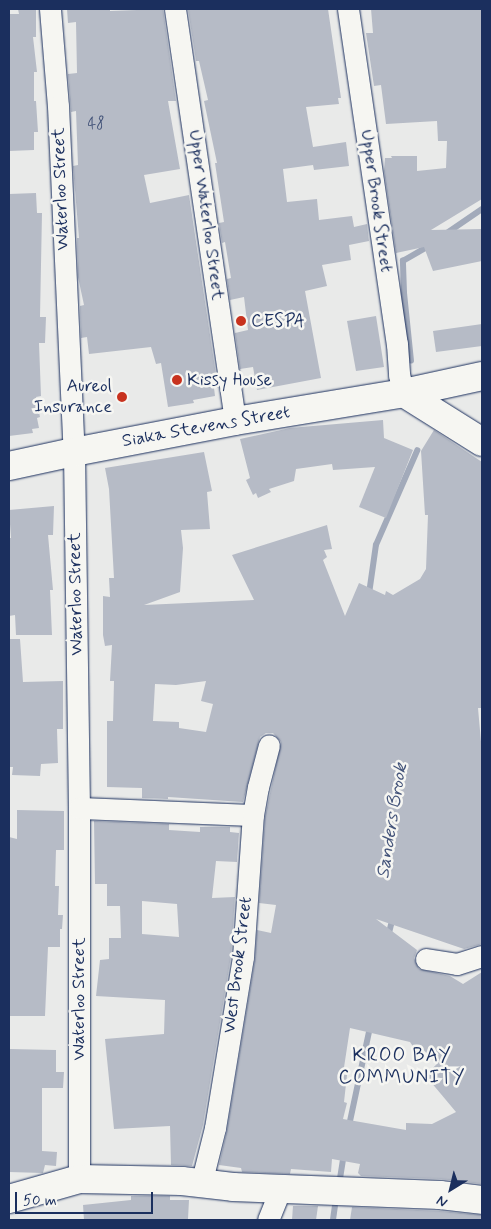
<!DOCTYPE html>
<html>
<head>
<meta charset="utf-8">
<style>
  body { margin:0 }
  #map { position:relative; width:491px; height:1229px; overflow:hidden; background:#e9eae9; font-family:Mynerve,sans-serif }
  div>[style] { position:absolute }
  .stream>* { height:5.5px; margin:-2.75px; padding:0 2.75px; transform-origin:2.75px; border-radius:2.75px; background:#a2aaba }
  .building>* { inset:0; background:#b6bbc6 }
  .roads { filter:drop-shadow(0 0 1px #1b2f5e) drop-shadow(0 0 1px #1b2f5e) }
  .street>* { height:21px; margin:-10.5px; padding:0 10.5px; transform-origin:10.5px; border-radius:10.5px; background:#f6f6f2 }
  .secondary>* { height:28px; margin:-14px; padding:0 14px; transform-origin:14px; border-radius:14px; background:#f6f6f2 }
  .primary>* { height:28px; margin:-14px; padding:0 14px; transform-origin:14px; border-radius:14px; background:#f6f6f2 }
  .dots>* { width:14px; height:14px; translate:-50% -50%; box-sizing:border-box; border:2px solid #f6f6f2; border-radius:50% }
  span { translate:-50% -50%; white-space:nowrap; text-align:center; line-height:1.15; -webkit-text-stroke:5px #f6f6f2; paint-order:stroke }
  .number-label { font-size:15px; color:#425278 }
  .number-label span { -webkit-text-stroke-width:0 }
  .street-label { font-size:18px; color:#1b2f5e }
  .poi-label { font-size:18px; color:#1b2f5e }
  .left { translate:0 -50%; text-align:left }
  .right { translate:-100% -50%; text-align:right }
  .water-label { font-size:19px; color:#44547a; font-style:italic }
  .neighbourhood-label { font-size:19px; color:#1b2f5e; letter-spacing:1px }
  .frame { position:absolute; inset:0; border:10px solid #1b2f5e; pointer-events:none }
  .north { position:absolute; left:426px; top:1164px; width:50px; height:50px; -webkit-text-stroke:4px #f6f6f2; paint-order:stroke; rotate:216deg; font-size:14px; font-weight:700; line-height:20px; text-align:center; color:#1b2f5e }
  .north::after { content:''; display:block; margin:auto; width:18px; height:22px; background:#1b2f5e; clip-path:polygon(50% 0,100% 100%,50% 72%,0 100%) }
  .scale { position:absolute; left:15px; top:1192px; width:138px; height:22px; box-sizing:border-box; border:2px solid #1b2f5e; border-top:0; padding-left:6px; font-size:15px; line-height:18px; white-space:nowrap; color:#1b2f5e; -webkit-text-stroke:4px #f6f6f2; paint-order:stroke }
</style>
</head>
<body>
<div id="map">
  <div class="stream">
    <div style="left:447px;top:233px;width:42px;rotate:-34.4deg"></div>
    <div style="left:411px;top:361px;width:68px;rotate:-95.9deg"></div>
    <div style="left:404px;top:293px;width:32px;rotate:-92deg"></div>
    <div style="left:403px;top:261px;width:30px;rotate:-30deg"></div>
    <div style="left:369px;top:594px;width:49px;rotate:-81.9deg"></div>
    <div style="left:376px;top:545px;width:103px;rotate:-66.4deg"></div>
    <div style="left:388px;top:937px;width:21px;rotate:-76deg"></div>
    <div style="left:349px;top:1126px;width:101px;rotate:-78deg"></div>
    <div style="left:339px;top:1185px;width:30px;rotate:-81deg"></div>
    <div style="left:333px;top:1220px;width:21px;rotate:-82deg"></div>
  </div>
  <div class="building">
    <div style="clip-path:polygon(18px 9px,36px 9px,36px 37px,33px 37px,37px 72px,34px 72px,34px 101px,36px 101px,38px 132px,34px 132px,34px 150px,9px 151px,9px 14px,19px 14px)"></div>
    <div style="clip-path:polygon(67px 9px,110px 9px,110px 11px,163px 9px,176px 101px,168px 101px,180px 169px,144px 175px,150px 203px,189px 195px,218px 388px,214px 388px,215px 396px,193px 400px,194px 403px,168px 407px,161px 363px,156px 364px,151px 347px,89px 354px,87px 337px,81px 338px,80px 306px,84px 305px,78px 277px,77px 238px,79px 238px,73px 166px,78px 165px,76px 111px,71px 112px,68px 74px,77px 73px,76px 22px,68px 23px)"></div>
    <div style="clip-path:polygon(188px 9px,328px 9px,341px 98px,338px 98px,339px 104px,306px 107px,313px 147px,346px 142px,349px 166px,314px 170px,313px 165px,283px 169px,287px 202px,317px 199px,319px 220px,352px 216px,354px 227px,367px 224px,369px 241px,349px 245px,351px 260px,322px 265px,327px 286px,305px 291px,321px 378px,257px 390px,253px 367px,240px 369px,235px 333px,248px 330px,244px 297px,230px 300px,227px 279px,231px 278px,225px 242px,222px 243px,219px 223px,224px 222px,215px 163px,217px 163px,204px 101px,208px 100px,199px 61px,196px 61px)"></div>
    <div style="clip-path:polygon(371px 9px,482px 9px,482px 199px,431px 230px,482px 229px,482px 261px,433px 271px,424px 247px,396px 253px,384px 171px,385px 158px,392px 158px,391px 156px,417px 156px,417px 171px,446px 168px,447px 141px,438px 141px,437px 121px,386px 124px,381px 85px,374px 86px,366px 33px,373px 33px)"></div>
    <div style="clip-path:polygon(36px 193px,37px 213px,42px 213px,40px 317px,46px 317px,45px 343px,39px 343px,41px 396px,36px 397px,40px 417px,37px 418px,39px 428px,32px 429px,33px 433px,9px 436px,9px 194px)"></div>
    <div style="clip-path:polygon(376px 316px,384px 367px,356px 371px,347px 321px)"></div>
    <div style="clip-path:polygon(482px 324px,482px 346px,436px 352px,433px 331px)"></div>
    <div style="clip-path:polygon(383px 420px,384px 438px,413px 450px,386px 518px,359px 507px,375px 467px,333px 470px,332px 464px,296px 469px,294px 481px,269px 489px,271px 492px,258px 498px,256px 493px,253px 495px,246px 480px,250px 478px,240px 439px,290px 428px)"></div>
    <div style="clip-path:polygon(evenodd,434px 430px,482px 462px,482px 708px,478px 708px,482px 753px,482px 944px,464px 949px,376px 919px,417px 950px,414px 958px,419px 969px,450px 976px,463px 984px,482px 972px,482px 1184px,441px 1179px,361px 1176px,358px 1173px,360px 1164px,332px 1159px,331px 1172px,291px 1169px,290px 1174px,242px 1172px,241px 1168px,219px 1165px,227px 1130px,255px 959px,257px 930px,271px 933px,276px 905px,259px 903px,265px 817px,281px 742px,273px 733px,266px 733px,260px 737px,243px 802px,168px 797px,168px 799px,142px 798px,142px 788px,107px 787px,107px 721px,113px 721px,114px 681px,110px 681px,112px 645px,105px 646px,103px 635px,103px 596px,110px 597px,109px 578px,114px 578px,109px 489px,105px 468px,204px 452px,212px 491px,207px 492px,210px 529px,181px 530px,183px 548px,180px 592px,144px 605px,254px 600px,232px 555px,327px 525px,332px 549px,324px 550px,327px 557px,323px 560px,345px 616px,359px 583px,385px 595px,386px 591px,393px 595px,420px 579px,426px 569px,428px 515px,425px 515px,421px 451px,434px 430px,206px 681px,201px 701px,213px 704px,206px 732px,179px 728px,179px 722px,153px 721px,155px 684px,176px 685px,206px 681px,434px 430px,350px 1028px,410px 1042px,414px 1048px,419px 1045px,437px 1064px,425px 1075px,456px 1112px,432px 1124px,406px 1123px,406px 1130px,343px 1119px,347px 1103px,344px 1102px,347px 1075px,343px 1074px,350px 1028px)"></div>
    <div style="clip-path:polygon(54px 506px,53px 535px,48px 535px,53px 590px,50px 590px,52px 635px,16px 635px,15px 615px,9px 616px,9px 538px,11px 538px,9px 510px)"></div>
    <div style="clip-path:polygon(9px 639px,20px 639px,23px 682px,63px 681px,63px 729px,57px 729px,58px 763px,41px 764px,40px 776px,12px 775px,13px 767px,9px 767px)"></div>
    <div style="clip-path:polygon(17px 810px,64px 811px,64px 850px,56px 850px,55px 886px,59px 886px,58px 915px,63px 915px,62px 929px,60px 929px,60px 947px,48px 947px,45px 1016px,9px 1016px,9px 837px,17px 839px)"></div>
    <div style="clip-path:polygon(evenodd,94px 821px,169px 824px,169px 830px,200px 832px,200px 827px,230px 827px,230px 832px,239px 833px,237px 862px,216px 861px,212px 898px,235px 897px,231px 956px,203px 1125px,192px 1166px,171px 1165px,170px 1126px,114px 1129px,105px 1039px,164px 1034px,165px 1000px,96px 996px,100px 960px,109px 959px,109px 938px,121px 938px,120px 906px,107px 906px,107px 884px,95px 884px,94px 821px,142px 901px,177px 904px,179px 937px,142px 934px,142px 901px)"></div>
    <div style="clip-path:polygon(9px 1049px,56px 1050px,56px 1072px,64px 1072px,63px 1088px,42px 1088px,42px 1151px,57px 1152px,56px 1166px,45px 1165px,43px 1173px,9px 1172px)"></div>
    <div style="clip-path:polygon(131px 1196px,170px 1196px,170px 1200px,189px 1200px,188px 1219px,84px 1220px,83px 1205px,131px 1200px)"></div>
    <div style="clip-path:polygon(293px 1206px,318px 1206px,316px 1220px,292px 1220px)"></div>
    <div style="clip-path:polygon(352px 1207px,439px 1211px,482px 1215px,482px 1220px,350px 1220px)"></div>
  </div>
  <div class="roads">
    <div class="street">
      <div style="left:50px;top:9px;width:97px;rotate:85.3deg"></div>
      <div style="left:58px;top:106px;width:346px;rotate:87.4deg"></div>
      <div style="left:74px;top:452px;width:356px;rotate:89.2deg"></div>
      <div style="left:79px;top:808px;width:371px;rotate:90deg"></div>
      <div style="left:175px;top:9px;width:416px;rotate:81.7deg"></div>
      <div style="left:348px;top:9px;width:339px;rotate:81.7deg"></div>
      <div style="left:397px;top:344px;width:31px;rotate:86deg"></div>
      <div style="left:399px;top:375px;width:19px;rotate:74deg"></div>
      <div style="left:79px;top:808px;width:174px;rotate:2.3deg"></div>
      <div style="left:426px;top:959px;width:31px;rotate:9deg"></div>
      <div style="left:457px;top:964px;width:26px;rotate:-18deg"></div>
      <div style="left:201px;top:1184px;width:58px;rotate:-76deg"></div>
      <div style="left:215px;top:1128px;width:173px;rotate:-80.7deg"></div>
      <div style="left:243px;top:957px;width:142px;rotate:-86deg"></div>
      <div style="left:253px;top:815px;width:28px;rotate:-80deg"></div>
      <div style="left:258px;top:787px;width:43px;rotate:-75.3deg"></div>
      <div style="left:268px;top:1220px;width:35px;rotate:-68deg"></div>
    </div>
    <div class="secondary">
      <div style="left:404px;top:393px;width:92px;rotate:32.1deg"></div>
      <div style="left:9px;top:1199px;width:73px;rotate:-15.9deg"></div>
      <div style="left:79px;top:1179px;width:103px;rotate:1.1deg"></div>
      <div style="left:182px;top:1181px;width:51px;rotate:6.7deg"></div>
      <div style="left:233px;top:1187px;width:207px;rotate:2.2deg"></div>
      <div style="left:440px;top:1195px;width:42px;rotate:6.8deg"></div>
    </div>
    <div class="primary">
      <div style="left:9px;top:466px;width:66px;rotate:-12.2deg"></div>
      <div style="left:74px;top:452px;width:164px;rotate:-10.9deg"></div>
      <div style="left:235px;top:421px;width:171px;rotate:-9.4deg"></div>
      <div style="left:404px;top:393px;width:80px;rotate:-12.3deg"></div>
    </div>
  </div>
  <div class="dots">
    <div style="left:241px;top:321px;background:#c8321e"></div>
    <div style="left:177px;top:380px;background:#c8321e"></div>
    <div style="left:122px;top:397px;background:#c8321e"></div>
  </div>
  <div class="number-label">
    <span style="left:96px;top:125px">48</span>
  </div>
  <div class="street-label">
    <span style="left:61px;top:189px;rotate:-92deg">Waterloo Street</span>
    <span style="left:376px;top:201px;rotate:82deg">Upper Brook Street</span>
    <span style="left:206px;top:215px;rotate:82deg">Upper Waterloo Street</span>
    <span style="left:206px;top:427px;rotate:-10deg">Siaka Stevens Street</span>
    <span style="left:76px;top:594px;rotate:-91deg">Waterloo Street</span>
    <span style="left:238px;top:965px;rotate:-83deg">West Brook Street</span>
    <span style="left:79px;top:999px;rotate:-90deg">Waterloo Street</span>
  </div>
  <div class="poi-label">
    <span class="left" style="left:251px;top:321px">CESPA</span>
    <span class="left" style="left:187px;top:380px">Kissy House</span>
    <span class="right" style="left:112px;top:397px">Aureol<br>Insurance</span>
  </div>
  <div class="water-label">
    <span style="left:392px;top:821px;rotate:-81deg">Sanders Brook</span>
  </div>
  <div class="neighbourhood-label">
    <span style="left:402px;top:1067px">KROO BAY<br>COMMUNITY</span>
  </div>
  <div class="frame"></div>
  <div class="north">N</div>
  <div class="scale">50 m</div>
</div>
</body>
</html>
